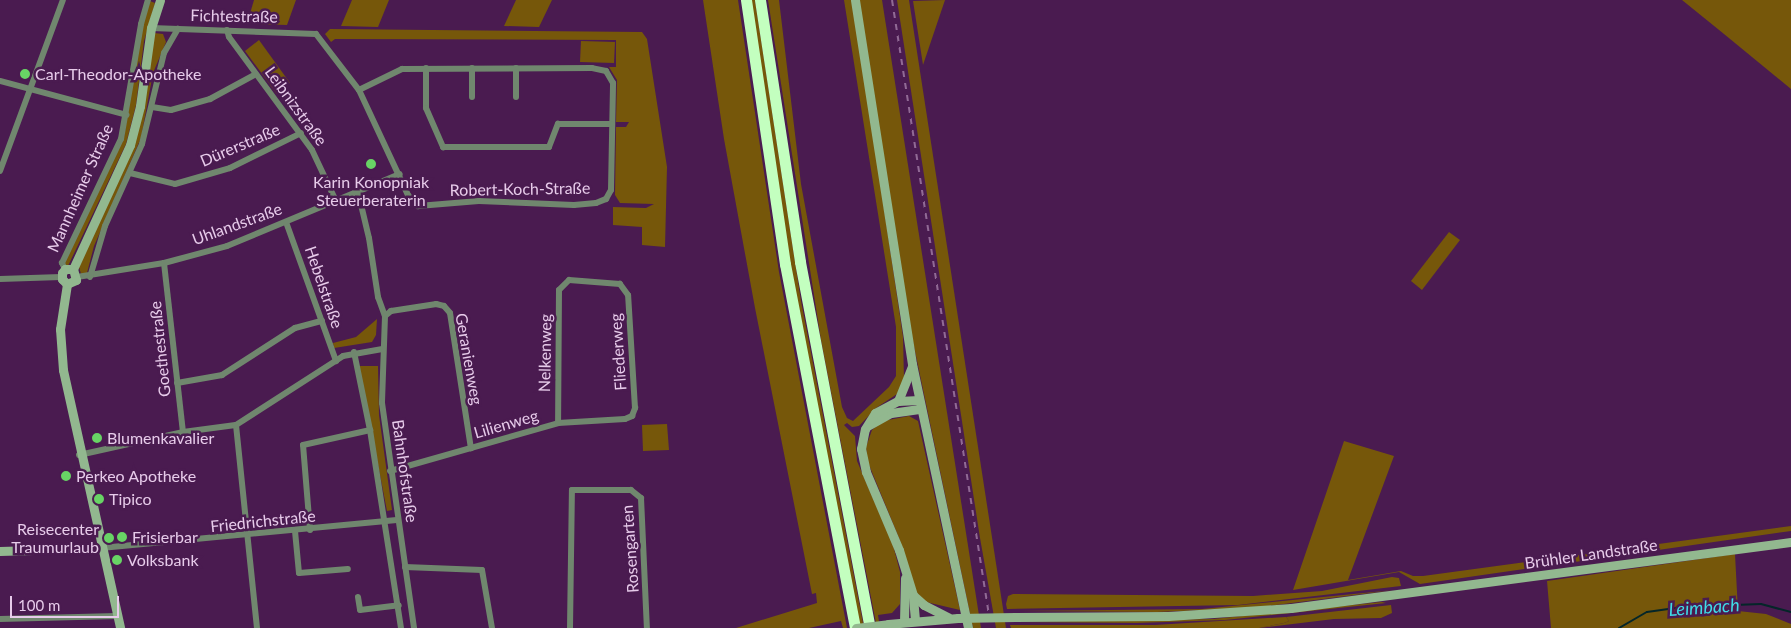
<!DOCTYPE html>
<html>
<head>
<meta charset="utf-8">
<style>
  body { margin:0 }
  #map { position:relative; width:1791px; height:628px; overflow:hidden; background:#4a1b50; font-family:Lato,sans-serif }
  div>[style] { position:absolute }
  .green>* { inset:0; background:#76570a }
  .forest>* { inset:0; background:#795908 }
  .stream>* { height:2px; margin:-1px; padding:0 1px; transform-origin:1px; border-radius:1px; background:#042629 }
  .minor>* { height:6px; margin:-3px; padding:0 3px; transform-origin:3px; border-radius:3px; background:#70876e }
  .secondary>* { height:9px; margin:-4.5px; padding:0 4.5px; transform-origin:4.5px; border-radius:4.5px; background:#92b88f }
  .motorway>* { height:11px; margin:-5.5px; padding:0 5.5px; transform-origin:5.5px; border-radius:5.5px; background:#c3ffbf }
  .rail>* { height:2px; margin-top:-1px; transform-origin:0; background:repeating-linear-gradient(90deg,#916a95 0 6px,transparent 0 12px) }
  .secondary-bridge>* { height:9px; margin:-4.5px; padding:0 4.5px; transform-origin:4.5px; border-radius:4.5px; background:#92b88f }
  .dots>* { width:14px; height:14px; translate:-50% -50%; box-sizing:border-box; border:2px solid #4a1b50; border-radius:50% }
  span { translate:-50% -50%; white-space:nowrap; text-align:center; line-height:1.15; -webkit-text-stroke:5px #4a1b50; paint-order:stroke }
  .street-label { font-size:16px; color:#e7cbea }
  .poi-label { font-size:16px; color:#e7cbea }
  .left { translate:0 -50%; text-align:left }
  .right { translate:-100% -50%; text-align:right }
  .water-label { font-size:18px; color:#3fdce8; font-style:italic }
  .scale { position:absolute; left:10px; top:596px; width:109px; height:22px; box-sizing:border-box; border:2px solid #e7cbea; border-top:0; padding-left:6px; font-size:15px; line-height:18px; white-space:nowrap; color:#e7cbea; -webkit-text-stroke:4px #4a1b50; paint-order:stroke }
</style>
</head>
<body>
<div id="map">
  <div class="green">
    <div style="clip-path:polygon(254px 0,296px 0,287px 25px,253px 24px,249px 17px)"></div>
    <div style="clip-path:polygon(352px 0,389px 0,378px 27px,341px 26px)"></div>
    <div style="clip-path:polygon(516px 0,552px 0,539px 27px,504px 26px)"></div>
    <div style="clip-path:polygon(703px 0,738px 0,779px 272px,847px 628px,843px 628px,841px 621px,809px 628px,736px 628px,817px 603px,816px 593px,812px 594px,755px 308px,724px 139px)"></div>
    <div style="clip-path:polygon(750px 0,755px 0,801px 301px,864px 628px,860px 628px,791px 267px)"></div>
    <div style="clip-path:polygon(768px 0,779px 0,801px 184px,842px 407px,847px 418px,853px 421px,889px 387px,896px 376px,896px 327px,844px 0,852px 0,859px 39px,903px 337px,904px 379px,897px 394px,876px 408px,859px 426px,852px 427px,847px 423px,844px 425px,855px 436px,857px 461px,893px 545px,900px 572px,900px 604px,892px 613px,878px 615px,880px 628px,877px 628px,821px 340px)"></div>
    <div style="clip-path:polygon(859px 0,882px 0,981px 628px,973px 628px,911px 332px)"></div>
    <div style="clip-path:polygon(897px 0,909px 0,1006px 628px,996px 628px,980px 538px)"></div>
    <div style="clip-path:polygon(945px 0,923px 65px,913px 1px)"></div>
    <div style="clip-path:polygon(1682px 0,1791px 0,1791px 89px,1724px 34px)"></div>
    <div style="clip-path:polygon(150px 1px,155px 3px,144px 41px,136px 105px,126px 144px,68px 266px,64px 264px,124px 137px,142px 26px)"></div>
    <div style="clip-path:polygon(330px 29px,642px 32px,647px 39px,667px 167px,665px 247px,642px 245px,642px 227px,613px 225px,613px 207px,646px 208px,654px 204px,620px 203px,615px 195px,616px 127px,626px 127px,629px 122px,616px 122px,617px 80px,609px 67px,616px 67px,616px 40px,335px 39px,331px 42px,325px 34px)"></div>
    <div style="clip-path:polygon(154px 33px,163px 34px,166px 42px,153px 73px,141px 138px,94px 246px,87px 273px,81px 274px,79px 267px,124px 169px)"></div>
    <div style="clip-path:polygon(259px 40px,290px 83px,277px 94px,245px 51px)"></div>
    <div style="clip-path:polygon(581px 41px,615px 42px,614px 63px,580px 62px)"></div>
    <div style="clip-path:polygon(1449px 232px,1460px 240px,1422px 290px,1411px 281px)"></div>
    <div style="clip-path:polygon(377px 319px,376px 335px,372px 342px,334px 348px,333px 343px,356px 337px)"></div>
    <div style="clip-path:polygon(359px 366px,378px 366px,379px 415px,392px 510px,387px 511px)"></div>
    <div style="clip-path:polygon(909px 416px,918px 421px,960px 610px,926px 602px,916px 592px,899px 538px,867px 460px,866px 447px,872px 430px,883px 421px)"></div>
    <div style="clip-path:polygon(667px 424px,669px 450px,643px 451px,642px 425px)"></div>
    <div style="clip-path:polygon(1344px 441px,1394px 456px,1348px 580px,1401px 571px,1413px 576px,1423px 576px,1791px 526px,1791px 531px,1420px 584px,1399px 572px,1293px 590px)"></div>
    <div style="clip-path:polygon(1735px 554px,1738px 611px,1766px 614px,1791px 624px,1791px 628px,1551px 628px,1547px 581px)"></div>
    <div style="clip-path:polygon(1392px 577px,1399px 578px,1401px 586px,1238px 605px,1007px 609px,1006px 604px,1008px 596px,1013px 594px,1253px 596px,1322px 591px)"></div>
    <div style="clip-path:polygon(1394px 590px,1252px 608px,1157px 612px,1015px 611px,1202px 609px)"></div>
    <div style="clip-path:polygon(1382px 602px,1386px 603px,1225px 620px,1137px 623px,1016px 622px,1213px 619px)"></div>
    <div style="clip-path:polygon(1391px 605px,1392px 613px,1381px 618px,1334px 619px,1259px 628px,1284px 623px,1289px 621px,1286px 617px)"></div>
  </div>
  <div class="forest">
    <div style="clip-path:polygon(1286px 617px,1289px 621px,1284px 623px,1259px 628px,1011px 628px,1010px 625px,1155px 625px)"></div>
  </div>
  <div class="stream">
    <div style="left:1619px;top:628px;width:32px;rotate:-30deg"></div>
    <div style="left:1647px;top:612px;width:34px;rotate:-8deg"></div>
    <div style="left:1681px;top:607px;width:80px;rotate:-2.1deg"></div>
    <div style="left:1761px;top:604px;width:31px;rotate:15deg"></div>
  </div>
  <div class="minor">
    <div style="left:151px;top:28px;width:165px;rotate:2.1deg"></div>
    <div style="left:316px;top:34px;width:71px;rotate:52.5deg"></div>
    <div style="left:359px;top:90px;width:116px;rotate:65deg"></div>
    <div style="left:408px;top:195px;width:15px;rotate:48deg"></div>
    <div style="left:418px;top:206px;width:61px;rotate:-4.7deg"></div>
    <div style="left:479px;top:201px;width:95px;rotate:2.4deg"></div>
    <div style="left:574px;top:205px;width:22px;rotate:-5deg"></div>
    <div style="left:596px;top:203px;width:11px;rotate:-22deg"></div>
    <div style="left:606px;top:199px;width:10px;rotate:-61deg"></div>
    <div style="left:611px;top:190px;width:107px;rotate:-88.9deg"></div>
    <div style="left:613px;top:83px;width:14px;rotate:-120deg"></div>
    <div style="left:606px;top:71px;width:14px;rotate:-168deg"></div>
    <div style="left:592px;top:68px;width:190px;rotate:179.7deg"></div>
    <div style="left:402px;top:69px;width:48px;rotate:154deg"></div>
    <div style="left:227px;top:30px;width:7px;rotate:74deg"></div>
    <div style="left:229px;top:37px;width:140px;rotate:53.7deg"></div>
    <div style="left:312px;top:150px;width:56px;rotate:64.8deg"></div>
    <div style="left:426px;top:68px;width:40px;rotate:90deg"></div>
    <div style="left:426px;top:108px;width:43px;rotate:66.4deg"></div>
    <div style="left:443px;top:147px;width:106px"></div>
    <div style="left:549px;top:147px;width:25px;rotate:-69deg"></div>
    <div style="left:558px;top:124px;width:53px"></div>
    <div style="left:516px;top:68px;width:29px;rotate:90deg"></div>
    <div style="left:0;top:81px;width:131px;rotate:15deg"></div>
    <div style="left:472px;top:97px;width:29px;rotate:-90deg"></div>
    <div style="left:152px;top:107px;width:19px;rotate:9deg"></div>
    <div style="left:171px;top:110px;width:41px;rotate:-15.8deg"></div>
    <div style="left:210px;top:99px;width:52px;rotate:-28.5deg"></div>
    <div style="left:0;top:171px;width:182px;rotate:-69.8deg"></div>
    <div style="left:130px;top:173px;width:46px;rotate:13.7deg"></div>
    <div style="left:175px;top:184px;width:57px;rotate:-16.2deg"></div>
    <div style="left:230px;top:168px;width:79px;rotate:-26.2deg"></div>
    <div style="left:358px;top:192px;width:47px;rotate:76.6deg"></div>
    <div style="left:369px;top:238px;width:60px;rotate:81.3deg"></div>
    <div style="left:378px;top:297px;width:20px;rotate:70deg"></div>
    <div style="left:286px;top:222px;width:148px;rotate:70.2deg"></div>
    <div style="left:164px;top:263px;width:170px;rotate:83.6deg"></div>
    <div style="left:65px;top:269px;width:7px;rotate:-117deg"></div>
    <div style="left:62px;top:263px;width:137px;rotate:-64.6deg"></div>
    <div style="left:121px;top:139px;width:117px;rotate:-80.1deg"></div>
    <div style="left:141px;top:24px;width:25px;rotate:-74deg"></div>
    <div style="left:77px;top:277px;width:88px;rotate:-9.1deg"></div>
    <div style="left:164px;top:263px;width:65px;rotate:-15.1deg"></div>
    <div style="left:227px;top:246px;width:187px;rotate:-22.6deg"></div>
    <div style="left:90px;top:277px;width:53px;rotate:-73.6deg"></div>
    <div style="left:105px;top:226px;width:90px;rotate:-65.7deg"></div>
    <div style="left:142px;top:144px;width:94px;rotate:-76.4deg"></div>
    <div style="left:164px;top:53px;width:28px;rotate:-60deg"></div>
    <div style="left:0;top:279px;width:61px;rotate:-1.9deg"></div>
    <div style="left:385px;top:316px;width:87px;rotate:92deg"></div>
    <div style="left:382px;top:403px;width:227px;rotate:81.9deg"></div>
    <div style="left:385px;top:316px;width:8px;rotate:-40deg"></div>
    <div style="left:391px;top:311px;width:46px;rotate:-8.8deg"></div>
    <div style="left:436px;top:304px;width:8px;rotate:14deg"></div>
    <div style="left:444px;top:306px;width:9px;rotate:49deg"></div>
    <div style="left:450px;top:313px;width:137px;rotate:81.2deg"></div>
    <div style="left:354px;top:352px;width:80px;rotate:78.4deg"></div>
    <div style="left:370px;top:430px;width:200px;rotate:81.1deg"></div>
    <div style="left:177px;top:383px;width:46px;rotate:-10.1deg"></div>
    <div style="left:222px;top:375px;width:87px;rotate:-32.8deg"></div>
    <div style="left:295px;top:328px;width:28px;rotate:-15deg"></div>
    <div style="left:236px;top:425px;width:204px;rotate:84.1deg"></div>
    <div style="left:79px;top:455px;width:107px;rotate:-12.5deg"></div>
    <div style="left:183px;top:432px;width:53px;rotate:-7.5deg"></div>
    <div style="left:236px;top:425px;width:127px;rotate:-32.8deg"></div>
    <div style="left:343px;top:356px;width:40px;rotate:-10deg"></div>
    <div style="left:390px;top:471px;width:175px;rotate:-15.9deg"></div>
    <div style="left:558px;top:423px;width:67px;rotate:-3.4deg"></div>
    <div style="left:625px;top:419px;width:8px;rotate:-23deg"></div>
    <div style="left:632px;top:416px;width:9px;rotate:-69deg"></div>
    <div style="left:635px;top:408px;width:113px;rotate:-93.5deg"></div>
    <div style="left:628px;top:295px;width:14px;rotate:-126deg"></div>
    <div style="left:620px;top:284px;width:51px;rotate:-175.5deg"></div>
    <div style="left:569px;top:280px;width:14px;rotate:135deg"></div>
    <div style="left:559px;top:290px;width:133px;rotate:90.4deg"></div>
    <div style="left:310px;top:530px;width:85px;rotate:-94.7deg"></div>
    <div style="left:303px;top:445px;width:69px;rotate:-12.6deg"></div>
    <div style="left:295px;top:531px;width:42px;rotate:84.6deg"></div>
    <div style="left:299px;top:573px;width:49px;rotate:-4.7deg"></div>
    <div style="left:101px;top:548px;width:297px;rotate:-5.4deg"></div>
    <div style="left:405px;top:567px;width:77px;rotate:2.2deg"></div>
    <div style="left:482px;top:570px;width:59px;rotate:80.2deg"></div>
    <div style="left:358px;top:597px;width:13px;rotate:81deg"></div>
    <div style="left:360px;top:610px;width:39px;rotate:-7deg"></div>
    <div style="left:0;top:619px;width:117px;rotate:-1.5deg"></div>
    <div style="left:570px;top:628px;width:138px;rotate:-89.2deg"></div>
    <div style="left:572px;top:490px;width:59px"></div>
    <div style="left:631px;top:490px;width:13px;rotate:39deg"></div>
    <div style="left:641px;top:498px;width:130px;rotate:87.4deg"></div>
  </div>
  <div class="secondary">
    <div style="left:855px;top:0;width:368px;rotate:81.1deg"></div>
    <div style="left:912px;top:364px;width:270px;rotate:78deg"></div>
    <div style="left:73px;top:269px;width:136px;rotate:-65.3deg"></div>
    <div style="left:130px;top:145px;width:40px;rotate:-75.6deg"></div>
    <div style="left:140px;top:106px;width:79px;rotate:-82deg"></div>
    <div style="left:151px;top:28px;width:29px;rotate:-72deg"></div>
    <div style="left:67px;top:284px;width:46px;rotate:98.8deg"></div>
    <div style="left:60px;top:329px;width:41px;rotate:85.8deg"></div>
    <div style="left:63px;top:370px;width:264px;rotate:77.5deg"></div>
    <div style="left:67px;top:284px;width:7px;rotate:-135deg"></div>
    <div style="left:62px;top:279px;width:6px;rotate:-90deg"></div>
    <div style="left:62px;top:273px;width:5px;rotate:-53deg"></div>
    <div style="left:65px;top:269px;width:8px"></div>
    <div style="left:67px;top:284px;width:10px;rotate:-24deg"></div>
    <div style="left:76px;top:280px;width:11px;rotate:-105deg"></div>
    <div style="left:898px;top:401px;width:38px;rotate:-68deg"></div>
    <div style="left:869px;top:425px;width:25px;rotate:-29deg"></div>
    <div style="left:891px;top:413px;width:30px;rotate:-8deg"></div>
    <div style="left:0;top:551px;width:101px;rotate:-1.7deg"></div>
    <div style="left:913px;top:595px;width:15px;rotate:42deg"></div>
    <div style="left:924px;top:605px;width:27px;rotate:27deg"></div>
    <div style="left:1015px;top:617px;width:153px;rotate:-0.4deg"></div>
    <div style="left:1168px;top:616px;width:123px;rotate:-3.7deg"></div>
    <div style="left:1291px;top:608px;width:504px;rotate:-7.52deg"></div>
    <div style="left:915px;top:620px;width:25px;rotate:-95deg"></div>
    <div style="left:913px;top:595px;width:47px;rotate:-107.3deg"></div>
    <div style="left:899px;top:550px;width:85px;rotate:-112.9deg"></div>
    <div style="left:866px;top:472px;width:24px;rotate:-102deg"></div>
    <div style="left:861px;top:449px;width:20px;rotate:-79deg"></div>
    <div style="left:865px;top:429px;width:19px;rotate:-58deg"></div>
    <div style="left:875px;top:413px;width:26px;rotate:-28deg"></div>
    <div style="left:898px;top:401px;width:21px;rotate:-3deg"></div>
    <div style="left:904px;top:622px;width:44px;rotate:-88.7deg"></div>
    <div style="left:888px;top:624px;width:70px;rotate:-4.9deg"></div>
  </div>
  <div class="motorway">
    <div style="left:746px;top:0;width:267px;rotate:81.6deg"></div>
    <div style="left:785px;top:264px;width:371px;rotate:79.1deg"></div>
    <div style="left:760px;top:0;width:265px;rotate:81.3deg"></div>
    <div style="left:800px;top:262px;width:373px;rotate:79.2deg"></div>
  </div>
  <div class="rail">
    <div style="left:892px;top:0;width:636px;rotate:81.04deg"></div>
  </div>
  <div class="secondary-bridge">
    <div style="left:958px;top:618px;width:57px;rotate:-1deg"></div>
    <div style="left:856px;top:628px;width:32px;rotate:-7deg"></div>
  </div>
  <div class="dots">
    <div style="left:25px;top:74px;background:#68d465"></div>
    <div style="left:371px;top:164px;background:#68d465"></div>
    <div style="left:97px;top:438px;background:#68d465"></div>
    <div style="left:66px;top:476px;background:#68d465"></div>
    <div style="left:99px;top:499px;background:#68d465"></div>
    <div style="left:122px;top:537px;background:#68d465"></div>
    <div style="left:109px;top:538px;background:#68d465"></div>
    <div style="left:117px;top:560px;background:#68d465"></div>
  </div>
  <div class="street-label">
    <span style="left:234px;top:16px;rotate:1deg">Fichtestraße</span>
    <span style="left:296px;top:106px;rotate:54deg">Leibnizstraße</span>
    <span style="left:240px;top:145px;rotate:-23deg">Dürerstraße</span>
    <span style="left:80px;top:188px;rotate:-66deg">Mannheimer Straße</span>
    <span style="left:520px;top:189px;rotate:-1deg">Robert-Koch-Straße</span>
    <span style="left:237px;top:224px;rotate:-20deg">Uhlandstraße</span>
    <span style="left:324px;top:287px;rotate:71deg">Hebelstraße</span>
    <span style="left:160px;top:349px;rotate:-96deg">Goethestraße</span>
    <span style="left:618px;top:352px;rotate:-94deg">Fliederweg</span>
    <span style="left:545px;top:353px;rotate:-89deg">Nelkenweg</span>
    <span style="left:469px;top:359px;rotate:80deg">Geranienweg</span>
    <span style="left:506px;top:424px;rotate:-16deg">Lilienweg</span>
    <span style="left:405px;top:471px;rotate:82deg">Bahnhofstraße</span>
    <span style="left:263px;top:521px;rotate:-6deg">Friedrichstraße</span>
    <span style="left:630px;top:549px;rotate:-94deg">Rosengarten</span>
    <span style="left:1591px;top:554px;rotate:-8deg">Brühler Landstraße</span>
  </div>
  <div class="poi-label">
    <span class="left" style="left:35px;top:74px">Carl-Theodor-Apotheke</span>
    <span style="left:371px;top:191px">Karin Konopniak<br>Steuerberaterin</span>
    <span class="left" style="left:107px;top:438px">Blumenkavalier</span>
    <span class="left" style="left:76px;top:476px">Perkeo Apotheke</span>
    <span class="left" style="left:109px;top:499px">Tipico</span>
    <span class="right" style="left:99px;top:538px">Reisecenter<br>Traumurlaub</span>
    <span class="left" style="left:132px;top:537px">Frisierbar</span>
    <span class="left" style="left:127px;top:560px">Volksbank</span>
  </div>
  <div class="water-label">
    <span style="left:1704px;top:607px;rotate:-4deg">Leimbach</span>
  </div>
  <div class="scale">100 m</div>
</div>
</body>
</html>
